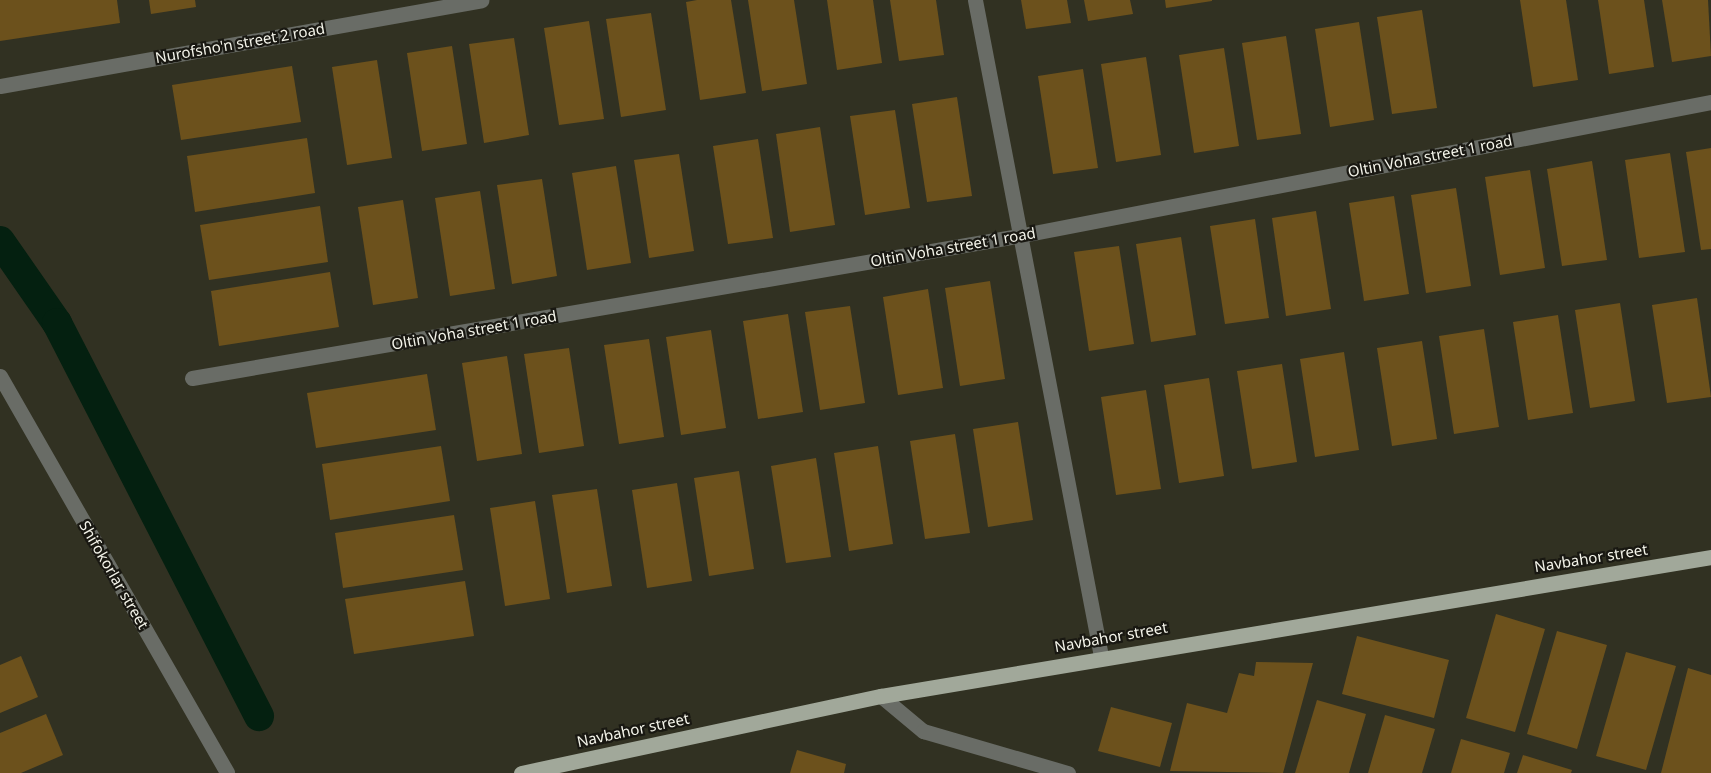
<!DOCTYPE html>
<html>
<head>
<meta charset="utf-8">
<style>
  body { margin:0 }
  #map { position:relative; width:1711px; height:773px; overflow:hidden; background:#313122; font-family:"Noto Sans",sans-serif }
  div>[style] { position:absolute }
  .canal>* { height:30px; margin:-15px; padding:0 15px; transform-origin:15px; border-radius:15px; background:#042010 }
  .building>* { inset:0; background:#6c511c }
  .minor>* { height:15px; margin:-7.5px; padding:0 7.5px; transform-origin:7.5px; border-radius:7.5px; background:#696c66 }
  .major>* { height:15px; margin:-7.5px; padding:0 7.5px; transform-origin:7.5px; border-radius:7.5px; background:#a1a89a }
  span { translate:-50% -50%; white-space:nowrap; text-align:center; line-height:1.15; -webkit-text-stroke:4.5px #191812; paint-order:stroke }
  .street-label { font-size:15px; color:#f4f4ea }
</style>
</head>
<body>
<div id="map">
  <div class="canal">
    <div style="left:0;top:241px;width:100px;rotate:55.2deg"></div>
    <div style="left:57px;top:323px;width:442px;rotate:62.8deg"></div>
  </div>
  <div class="building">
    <div style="clip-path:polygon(0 0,117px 0,120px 23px,0 41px)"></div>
    <div style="clip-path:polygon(149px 0,195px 0,196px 7px,151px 14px)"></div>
    <div style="clip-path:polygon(697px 0,731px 0,746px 93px,700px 100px,686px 2px)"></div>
    <div style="clip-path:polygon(748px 0,794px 0,807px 84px,762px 91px)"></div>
    <div style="clip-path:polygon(827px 0,873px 0,882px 63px,837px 70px)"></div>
    <div style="clip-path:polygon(890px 0,936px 0,944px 55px,899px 61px)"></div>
    <div style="clip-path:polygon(1021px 0,1067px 0,1071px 23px,1026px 29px)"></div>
    <div style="clip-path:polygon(1084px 0,1130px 0,1133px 14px,1088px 21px)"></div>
    <div style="clip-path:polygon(1165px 0,1212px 0,1212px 1px,1166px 8px)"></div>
    <div style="clip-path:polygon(1520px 0,1566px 0,1578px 80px,1533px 87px)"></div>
    <div style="clip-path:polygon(1598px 0,1644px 0,1654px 67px,1609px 74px)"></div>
    <div style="clip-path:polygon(1662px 0,1708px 0,1711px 56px,1672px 62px)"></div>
    <div style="clip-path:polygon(1422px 10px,1437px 108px,1392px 114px,1377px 17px)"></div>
    <div style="clip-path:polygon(651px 13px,666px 110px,621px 117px,606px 19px)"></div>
    <div style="clip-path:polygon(589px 21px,604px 119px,559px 125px,544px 28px)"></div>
    <div style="clip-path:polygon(1359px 22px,1374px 120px,1330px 127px,1315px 29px)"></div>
    <div style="clip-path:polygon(1286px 36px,1301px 134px,1257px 140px,1242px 43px)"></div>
    <div style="clip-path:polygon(514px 38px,529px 135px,484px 143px,469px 44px)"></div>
    <div style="clip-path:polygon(452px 46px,467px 144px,422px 151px,407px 53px)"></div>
    <div style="clip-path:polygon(1224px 48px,1239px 146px,1194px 153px,1179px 55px)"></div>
    <div style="clip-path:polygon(1146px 57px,1161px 155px,1116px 162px,1101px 64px)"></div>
    <div style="clip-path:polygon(377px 60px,392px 158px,347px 165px,332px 67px)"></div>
    <div style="clip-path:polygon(292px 66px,301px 122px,181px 140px,172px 85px)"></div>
    <div style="clip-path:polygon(1083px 69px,1098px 168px,1053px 174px,1038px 76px)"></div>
    <div style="clip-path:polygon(957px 97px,972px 196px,927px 202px,912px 104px)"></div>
    <div style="clip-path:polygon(895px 110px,910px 208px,865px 215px,850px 116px)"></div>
    <div style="clip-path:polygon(820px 127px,835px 225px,790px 232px,776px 134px)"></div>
    <div style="clip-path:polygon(307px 138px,315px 193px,195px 212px,187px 156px)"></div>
    <div style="clip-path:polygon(758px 139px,773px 238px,728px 244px,713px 146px)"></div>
    <div style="clip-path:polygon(1711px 148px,1711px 249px,1701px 250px,1686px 152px)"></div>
    <div style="clip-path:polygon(1670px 153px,1685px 252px,1639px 258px,1625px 160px)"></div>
    <div style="clip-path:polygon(679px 154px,694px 251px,649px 258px,634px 160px)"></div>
    <div style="clip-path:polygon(1592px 161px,1607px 260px,1562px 266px,1547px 169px)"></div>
    <div style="clip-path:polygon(616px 166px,631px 263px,587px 270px,572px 173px)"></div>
    <div style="clip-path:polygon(1530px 170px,1545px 268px,1500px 275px,1485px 177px)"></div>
    <div style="clip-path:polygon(542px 179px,557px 276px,512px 284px,497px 185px)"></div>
    <div style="clip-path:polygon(1456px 188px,1471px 286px,1426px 293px,1411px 195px)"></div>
    <div style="clip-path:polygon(480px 191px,495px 289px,450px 296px,435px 198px)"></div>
    <div style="clip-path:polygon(1394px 196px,1409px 294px,1364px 301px,1349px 203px)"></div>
    <div style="clip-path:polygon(403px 200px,418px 298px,373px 305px,358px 207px)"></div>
    <div style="clip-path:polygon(320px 206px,328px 262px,209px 280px,200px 225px)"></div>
    <div style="clip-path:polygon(1316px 211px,1331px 309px,1286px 316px,1272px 218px)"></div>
    <div style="clip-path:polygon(1255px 219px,1269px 318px,1225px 324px,1210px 226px)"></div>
    <div style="clip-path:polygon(1181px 237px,1196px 335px,1151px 342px,1136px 244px)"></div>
    <div style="clip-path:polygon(1119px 246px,1134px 344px,1089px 351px,1074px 252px)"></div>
    <div style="clip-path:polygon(330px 272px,339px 327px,219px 346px,211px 291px)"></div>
    <div style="clip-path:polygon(990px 281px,1005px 379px,960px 386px,945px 288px)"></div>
    <div style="clip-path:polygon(928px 289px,943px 388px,898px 395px,883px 297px)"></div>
    <div style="clip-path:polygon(1697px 298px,1711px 397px,1667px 403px,1652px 305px)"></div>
    <div style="clip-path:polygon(1620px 303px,1635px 401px,1590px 408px,1575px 310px)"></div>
    <div style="clip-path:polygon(850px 306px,865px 403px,820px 410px,805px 312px)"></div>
    <div style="clip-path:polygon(788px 314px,803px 412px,758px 419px,743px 321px)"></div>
    <div style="clip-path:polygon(1558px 315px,1573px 413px,1528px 420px,1513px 322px)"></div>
    <div style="clip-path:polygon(1484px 329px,1499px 427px,1454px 434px,1439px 336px)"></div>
    <div style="clip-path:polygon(711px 330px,726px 428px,681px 435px,666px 337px)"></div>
    <div style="clip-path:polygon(649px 339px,664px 437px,619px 444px,604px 345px)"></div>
    <div style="clip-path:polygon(1422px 341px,1437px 439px,1392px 446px,1377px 348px)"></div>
    <div style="clip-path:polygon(569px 348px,584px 446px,539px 453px,524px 354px)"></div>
    <div style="clip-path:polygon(1344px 352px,1359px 450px,1315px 457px,1300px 359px)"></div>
    <div style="clip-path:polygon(507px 356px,522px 454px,477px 461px,462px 363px)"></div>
    <div style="clip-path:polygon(1282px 364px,1297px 462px,1252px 469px,1237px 371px)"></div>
    <div style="clip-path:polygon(427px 374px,436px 430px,316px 448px,307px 393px)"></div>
    <div style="clip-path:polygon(1209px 378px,1224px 476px,1179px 483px,1164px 385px)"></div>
    <div style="clip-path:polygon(1146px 390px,1161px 489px,1116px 495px,1101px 397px)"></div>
    <div style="clip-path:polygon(1018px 422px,1033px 520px,988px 527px,973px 429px)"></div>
    <div style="clip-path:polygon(955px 434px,970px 533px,925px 539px,910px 441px)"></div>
    <div style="clip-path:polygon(441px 446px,450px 501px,330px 520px,322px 464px)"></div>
    <div style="clip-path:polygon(878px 446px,893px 544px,849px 551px,834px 453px)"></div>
    <div style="clip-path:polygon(816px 458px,831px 557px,786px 563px,771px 466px)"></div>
    <div style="clip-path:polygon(739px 471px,754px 569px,709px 576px,694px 478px)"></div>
    <div style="clip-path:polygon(677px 483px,692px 581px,647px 588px,632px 490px)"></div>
    <div style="clip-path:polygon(597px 489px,612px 586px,567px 593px,552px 495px)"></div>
    <div style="clip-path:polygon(535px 501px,550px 599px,505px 606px,490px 508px)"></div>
    <div style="clip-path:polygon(454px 515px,463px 570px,343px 588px,335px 533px)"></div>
    <div style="clip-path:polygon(465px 581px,474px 636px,354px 654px,345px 599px)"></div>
    <div style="clip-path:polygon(1496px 614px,1545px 629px,1515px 732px,1466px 718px)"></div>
    <div style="clip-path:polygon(1557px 631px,1607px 645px,1577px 749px,1527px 734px)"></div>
    <div style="clip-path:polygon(1357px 636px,1449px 660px,1434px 718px,1342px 694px)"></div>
    <div style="clip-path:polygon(1626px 652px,1676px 666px,1646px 770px,1596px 756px)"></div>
    <div style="clip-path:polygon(21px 656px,38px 697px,0 713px,0 665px)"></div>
    <div style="clip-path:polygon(1256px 662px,1313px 663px,1283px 773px,1170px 771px,1187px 703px,1227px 713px,1239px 673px,1254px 676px)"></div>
    <div style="clip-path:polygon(1688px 668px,1711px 675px,1711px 773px,1661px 773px)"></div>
    <div style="clip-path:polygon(1317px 700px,1366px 714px,1349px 773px,1295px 773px)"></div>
    <div style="clip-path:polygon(1111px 707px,1172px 723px,1160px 767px,1098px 751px)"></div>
    <div style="clip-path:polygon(46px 714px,63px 755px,21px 773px,0 773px,0 733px)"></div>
    <div style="clip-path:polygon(1385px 715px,1435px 729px,1422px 773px,1368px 773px)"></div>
    <div style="clip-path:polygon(1461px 739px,1510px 753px,1504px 773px,1451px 773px)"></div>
    <div style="clip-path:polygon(797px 750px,846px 764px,844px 773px,790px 773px)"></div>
    <div style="clip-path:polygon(1523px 755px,1572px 770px,1571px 773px,1517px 773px)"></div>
  </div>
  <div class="minor">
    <div style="left:975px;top:0;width:668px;rotate:79.13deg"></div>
    <div style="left:0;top:86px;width:489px;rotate:-10.1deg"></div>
    <div style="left:0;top:376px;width:457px;rotate:60.2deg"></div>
    <div style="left:192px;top:378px;width:843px;rotate:-9.76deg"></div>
    <div style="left:1023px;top:235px;width:701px;rotate:-10.94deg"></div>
    <div style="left:881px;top:696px;width:55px;rotate:39.8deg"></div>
    <div style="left:923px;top:731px;width:151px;rotate:16.2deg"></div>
  </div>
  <div class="major">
    <div style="left:521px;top:773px;width:368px;rotate:-12.1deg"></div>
    <div style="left:881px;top:696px;width:842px;rotate:-9.51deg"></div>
  </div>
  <div class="street-label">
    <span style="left:240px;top:43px;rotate:-10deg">Nurofsho'n street 2 road</span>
    <span style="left:1430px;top:156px;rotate:-11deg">Oltin Voha street 1 road</span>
    <span style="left:953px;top:247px;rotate:-10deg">Oltin Voha street 1 road</span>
    <span style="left:474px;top:330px;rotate:-10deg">Oltin Voha street 1 road</span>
    <span style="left:1591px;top:558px;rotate:-9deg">Navbahor street</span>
    <span style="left:114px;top:575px;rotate:60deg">Shifokorlar street</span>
    <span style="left:1111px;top:637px;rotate:-10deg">Navbahor street</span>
    <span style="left:633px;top:730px;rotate:-12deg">Navbahor street</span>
  </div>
</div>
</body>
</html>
